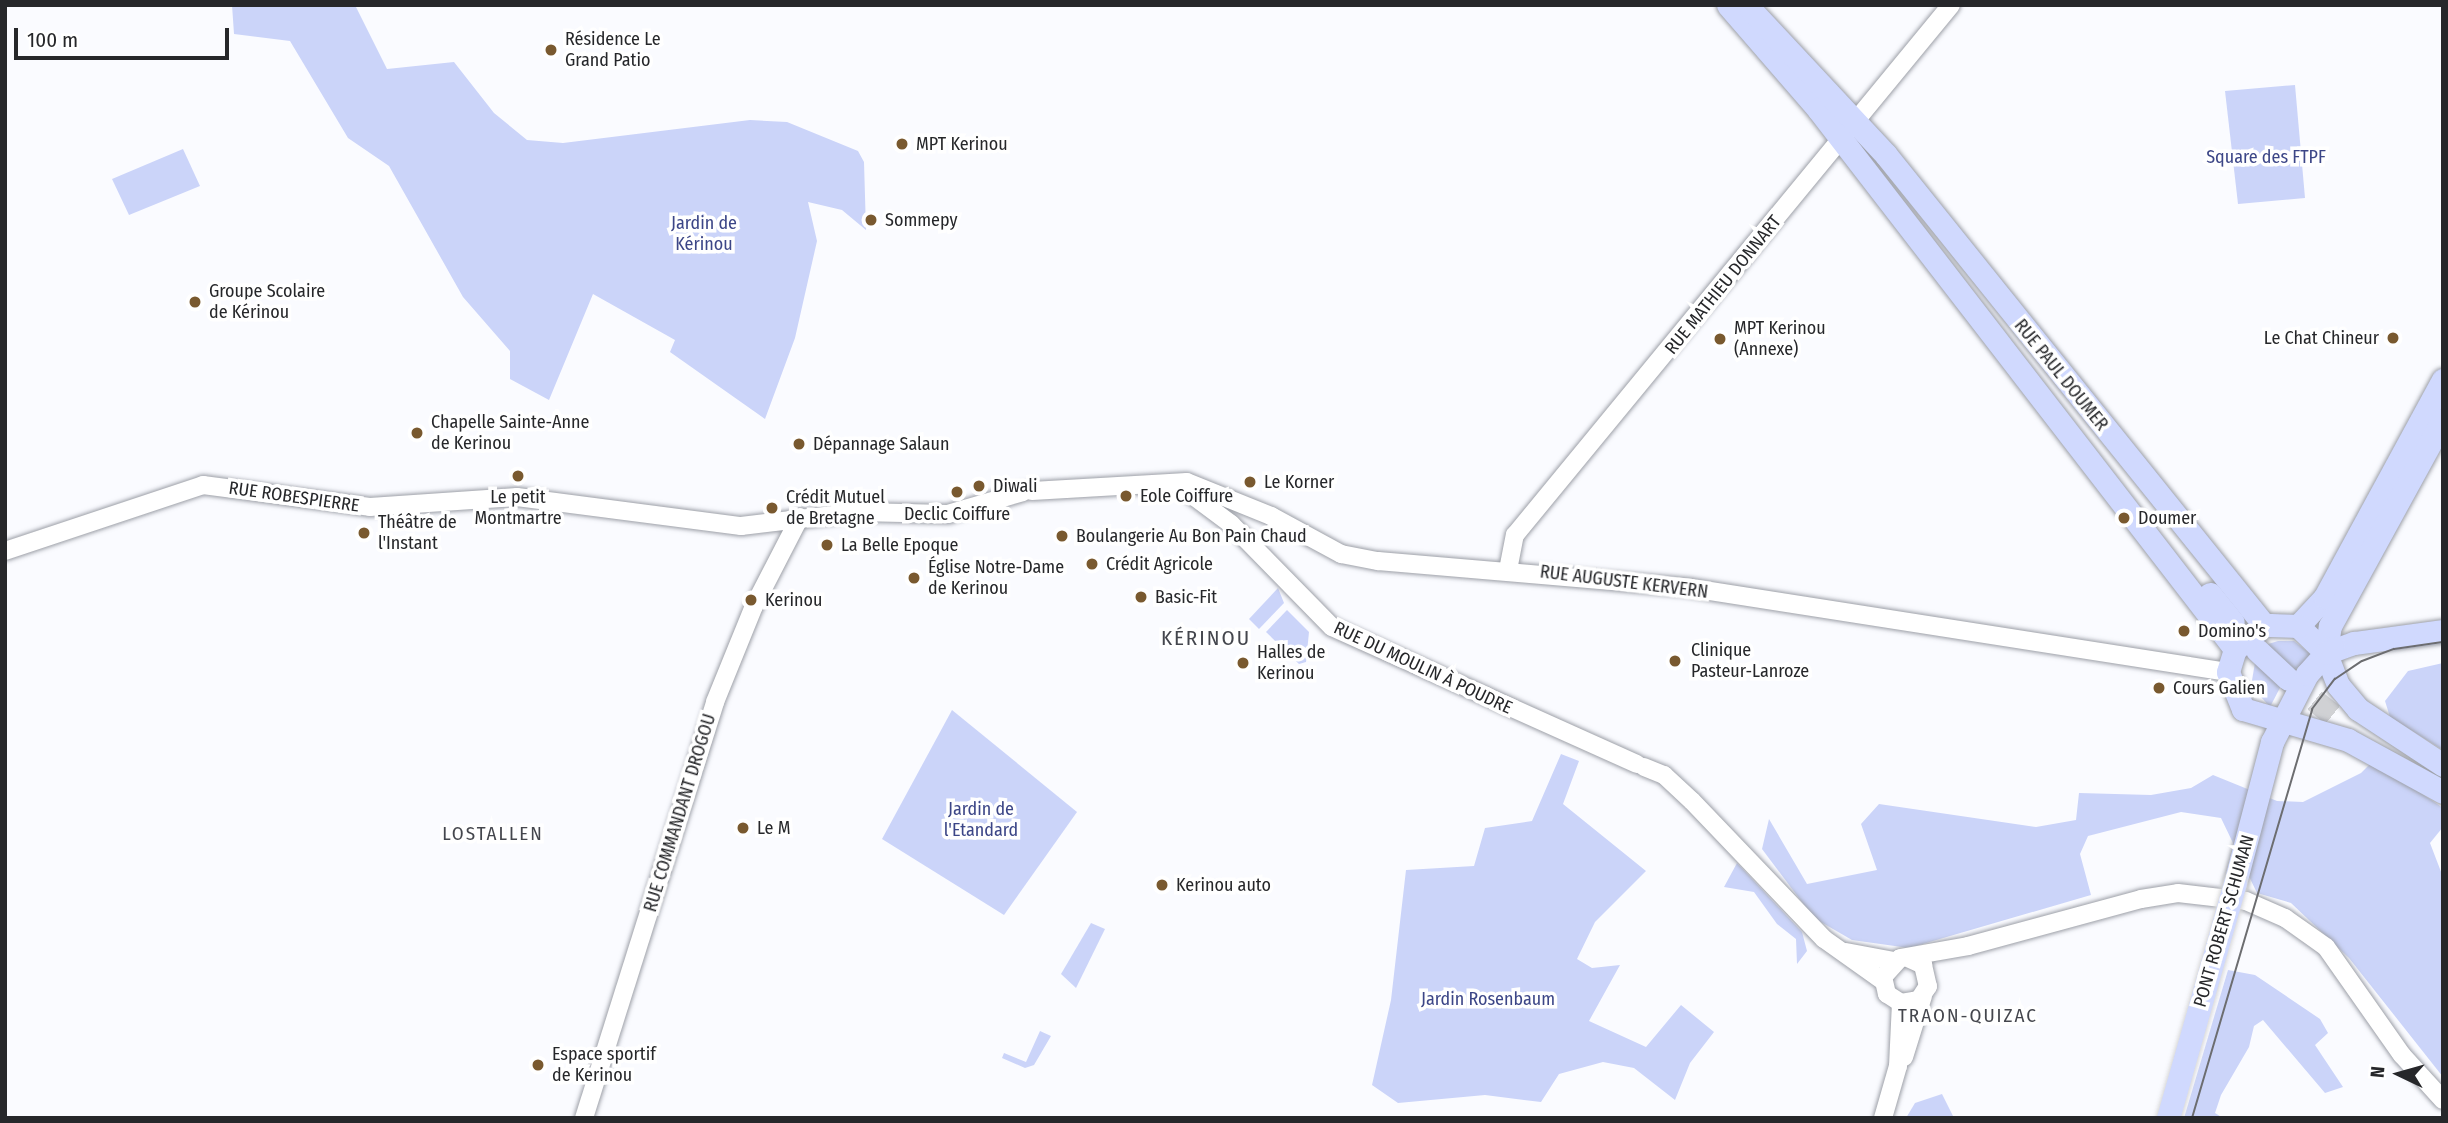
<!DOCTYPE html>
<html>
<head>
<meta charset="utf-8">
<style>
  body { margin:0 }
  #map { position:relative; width:2448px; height:1123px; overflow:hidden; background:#fafbff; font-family:"Fira Sans Condensed",sans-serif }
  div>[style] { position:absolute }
  .green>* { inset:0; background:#cbd4f9 }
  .major-tunnel>* { height:23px; margin-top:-11.5px; transform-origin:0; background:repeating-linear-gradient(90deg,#d0d1d4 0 23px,transparent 0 34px) }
  .roads { filter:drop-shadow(0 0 2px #9da0a8) drop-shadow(0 0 2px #9da0a8) }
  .minor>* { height:18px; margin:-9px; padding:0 9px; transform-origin:9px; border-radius:9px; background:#fff }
  .major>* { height:23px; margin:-11.5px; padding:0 11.5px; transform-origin:11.5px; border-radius:11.5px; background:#d0d9fe }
  .tram>* { height:2px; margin:-1px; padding:0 1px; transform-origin:1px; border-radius:1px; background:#6c6d70 }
  .bridges { filter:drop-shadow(0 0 2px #d8d8d9) drop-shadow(0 0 2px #d8d8d9) }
  .major-bridge>* { height:23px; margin:-11.5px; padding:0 11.5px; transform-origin:11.5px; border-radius:11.5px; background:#d0d9fe }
  .dots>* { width:19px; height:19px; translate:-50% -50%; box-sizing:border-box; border:4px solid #fff; border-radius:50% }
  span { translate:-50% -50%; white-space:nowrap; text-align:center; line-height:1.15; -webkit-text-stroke:7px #fff; paint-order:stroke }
  .poi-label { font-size:18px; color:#26272a }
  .left { translate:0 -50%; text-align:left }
  .right { translate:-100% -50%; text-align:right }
  .park-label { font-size:18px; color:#3c4687 }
  .street-label { font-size:18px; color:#26272a }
  .neighbourhood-label { font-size:19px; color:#44464d; letter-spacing:2px }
  .quarter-label { font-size:21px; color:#44464d; letter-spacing:2px }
  .frame { position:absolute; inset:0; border:7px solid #26272a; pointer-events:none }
  .north { position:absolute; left:2364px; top:1039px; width:70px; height:70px; -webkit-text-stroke:5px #fff; paint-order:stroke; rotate:275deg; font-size:19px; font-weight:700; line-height:28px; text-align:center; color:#26272a }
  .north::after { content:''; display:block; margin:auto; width:24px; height:32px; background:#26272a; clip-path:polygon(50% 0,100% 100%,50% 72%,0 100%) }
  .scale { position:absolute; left:14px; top:28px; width:215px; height:32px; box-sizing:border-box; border:4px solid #26272a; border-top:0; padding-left:9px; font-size:21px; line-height:24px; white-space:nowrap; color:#26272a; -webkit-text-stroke:5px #fff; paint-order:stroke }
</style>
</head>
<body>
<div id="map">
  <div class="green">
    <div style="clip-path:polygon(232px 5px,355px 5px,387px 69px,454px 62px,494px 113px,527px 140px,563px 143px,750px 120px,787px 122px,858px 151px,864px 162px,866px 230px,842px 210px,808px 202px,817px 241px,795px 338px,765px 419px,670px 352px,675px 340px,593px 294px,549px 400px,510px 379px,510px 351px,463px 297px,389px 166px,348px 138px,290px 41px,234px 34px)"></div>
    <div style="clip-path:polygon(2295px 85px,2305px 198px,2238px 204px,2225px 91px)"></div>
    <div style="clip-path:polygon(183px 149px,200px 186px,129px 215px,112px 179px)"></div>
    <div style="clip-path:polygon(1278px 588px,1284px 603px,1259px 629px,1249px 619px)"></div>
    <div style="clip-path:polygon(1287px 610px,1309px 632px,1306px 662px,1299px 664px,1266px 632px)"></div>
    <div style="clip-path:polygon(2278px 641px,2294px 641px,2313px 656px,2293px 671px,2265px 645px)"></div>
    <div style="clip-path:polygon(2256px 657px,2283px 682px,2270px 707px,2251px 686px)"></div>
    <div style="clip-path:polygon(2443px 663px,2443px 750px,2390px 717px,2385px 701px,2408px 671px)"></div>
    <div style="clip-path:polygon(952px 710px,1077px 812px,1004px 915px,882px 839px)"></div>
    <div style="clip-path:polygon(1561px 754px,1579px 761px,1563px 804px,1646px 871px,1595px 922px,1577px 959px,1592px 968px,1620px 965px,1589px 1021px,1646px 1047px,1681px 1005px,1714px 1032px,1690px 1063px,1675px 1100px,1634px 1068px,1603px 1062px,1559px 1074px,1541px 1102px,1485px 1095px,1398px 1103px,1372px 1085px,1391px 1000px,1406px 870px,1474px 866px,1485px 828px,1532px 821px)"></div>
    <div style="clip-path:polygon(2373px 761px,2443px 808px,2443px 827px,2430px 843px,2443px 877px,2443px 1077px,2349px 958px,2291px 903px,2257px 893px,2221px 818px,2181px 812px,2088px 836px,2080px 854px,2091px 895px,1909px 948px,1852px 940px,1814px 918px,1762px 849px,1769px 819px,1807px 884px,1877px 870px,1861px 824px,1879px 804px,2036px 827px,2076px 820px,2079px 793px,2151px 795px,2191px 788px,2213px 775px,2277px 801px,2303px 802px,2361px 773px)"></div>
    <div style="clip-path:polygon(1737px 863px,1802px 932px,1807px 951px,1797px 964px,1796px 939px,1777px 924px,1754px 892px,1724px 887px)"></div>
    <div style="clip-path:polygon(1091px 923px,1105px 929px,1076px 988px,1061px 974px)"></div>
    <div style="clip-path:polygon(2228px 970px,2255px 975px,2320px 1019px,2328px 1033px,2315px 1045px,2343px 1087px,2325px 1093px,2263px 1020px,2254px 1026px,2249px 1047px,2221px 1095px,2215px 1113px,2223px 1118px,2184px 1118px)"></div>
    <div style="clip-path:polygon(1040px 1031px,1051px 1036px,1034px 1065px,1025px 1068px,1002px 1058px,1004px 1053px,1026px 1062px)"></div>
    <div style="clip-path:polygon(1942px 1094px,1954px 1118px,1906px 1118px,1915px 1103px)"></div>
  </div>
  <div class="major-tunnel">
    <div style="left:2288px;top:679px;width:66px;rotate:38.3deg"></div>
  </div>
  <div class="roads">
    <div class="minor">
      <div style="left:1180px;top:486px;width:64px;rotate:36.7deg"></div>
      <div style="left:1231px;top:524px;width:144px;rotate:45.6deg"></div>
      <div style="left:1332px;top:627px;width:334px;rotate:24.2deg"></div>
      <div style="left:1032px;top:491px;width:155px;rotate:-3.3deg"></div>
      <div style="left:1187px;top:482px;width:91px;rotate:22deg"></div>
      <div style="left:1271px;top:516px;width:80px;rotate:28.5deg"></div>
      <div style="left:1341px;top:554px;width:38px;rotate:11deg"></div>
      <div style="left:1378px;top:561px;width:314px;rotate:4.9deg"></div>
      <div style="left:1691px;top:588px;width:544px;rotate:8.89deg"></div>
      <div style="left:5px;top:551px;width:209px;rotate:-18.4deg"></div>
      <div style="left:203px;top:485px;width:168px;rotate:7.5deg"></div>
      <div style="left:370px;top:507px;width:147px;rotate:-3.9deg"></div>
      <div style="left:517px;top:497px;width:226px;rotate:7.4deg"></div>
      <div style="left:741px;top:526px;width:118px;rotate:-6.8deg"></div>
      <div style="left:858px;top:512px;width:90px;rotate:1.3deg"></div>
      <div style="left:948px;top:514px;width:78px;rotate:-16.3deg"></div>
      <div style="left:1508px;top:570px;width:36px;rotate:-79deg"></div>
      <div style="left:1515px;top:535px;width:686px;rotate:-50.56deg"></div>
      <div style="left:1644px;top:767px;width:22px;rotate:22deg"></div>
      <div style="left:1664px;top:775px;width:38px;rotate:43deg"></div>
      <div style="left:1692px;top:801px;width:191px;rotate:46.3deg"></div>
      <div style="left:1824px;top:939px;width:72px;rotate:35.4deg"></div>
      <div style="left:1846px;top:952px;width:49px;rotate:10.6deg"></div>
      <div style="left:1908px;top:958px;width:17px;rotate:25deg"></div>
      <div style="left:1923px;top:965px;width:22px;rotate:77deg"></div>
      <div style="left:1928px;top:986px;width:17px;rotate:123deg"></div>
      <div style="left:1919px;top:1000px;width:18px;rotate:171deg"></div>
      <div style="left:1901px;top:1003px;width:17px;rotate:-147deg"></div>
      <div style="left:1887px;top:994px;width:17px;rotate:-103deg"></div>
      <div style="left:1883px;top:977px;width:25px;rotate:-48deg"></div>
      <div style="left:1900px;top:958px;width:69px;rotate:-10deg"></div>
      <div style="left:1968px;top:946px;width:179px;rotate:-15.2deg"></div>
      <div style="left:2141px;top:899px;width:37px;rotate:-9deg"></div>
      <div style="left:2178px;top:893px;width:68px;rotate:6.7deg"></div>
      <div style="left:2246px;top:901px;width:43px;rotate:23.6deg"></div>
      <div style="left:2285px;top:918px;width:50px;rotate:35.3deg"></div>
      <div style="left:2326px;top:947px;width:132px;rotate:54.9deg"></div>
      <div style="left:2402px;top:1055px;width:61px;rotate:47.7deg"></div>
      <div style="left:1904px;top:1057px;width:64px;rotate:-72.7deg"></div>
      <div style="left:584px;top:1118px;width:436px;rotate:-72.5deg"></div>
      <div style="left:715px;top:702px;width:104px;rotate:-67.9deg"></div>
      <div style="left:754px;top:606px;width:100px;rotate:-62.7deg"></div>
      <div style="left:1883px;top:1118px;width:54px;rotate:-73.9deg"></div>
      <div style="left:1898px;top:1066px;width:63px;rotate:-87.3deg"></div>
    </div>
    <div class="major">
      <div style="left:1728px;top:5px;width:138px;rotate:49.1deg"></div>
      <div style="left:1818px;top:109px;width:682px;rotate:52.32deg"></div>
      <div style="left:1751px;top:10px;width:198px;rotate:47deg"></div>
      <div style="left:1886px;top:155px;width:603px;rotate:51.19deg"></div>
      <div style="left:2210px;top:594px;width:36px;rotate:51deg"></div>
      <div style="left:2298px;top:626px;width:40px;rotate:-47deg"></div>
      <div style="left:2325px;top:597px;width:247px;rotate:-61.5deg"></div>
      <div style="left:2257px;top:650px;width:42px;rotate:43.1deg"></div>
      <div style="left:2326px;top:653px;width:27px;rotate:-82deg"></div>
      <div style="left:2330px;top:626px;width:235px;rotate:-61.3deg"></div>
      <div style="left:2443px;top:765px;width:102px;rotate:-146.6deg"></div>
      <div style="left:2358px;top:709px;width:31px;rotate:-130deg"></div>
      <div style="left:2338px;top:685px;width:34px;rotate:-111deg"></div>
      <div style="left:2326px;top:653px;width:39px;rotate:-136deg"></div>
      <div style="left:2298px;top:626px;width:34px;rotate:-178deg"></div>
      <div style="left:2264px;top:625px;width:38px;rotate:140deg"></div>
      <div style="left:2235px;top:649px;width:24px;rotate:107deg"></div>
      <div style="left:2228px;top:672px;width:40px;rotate:68deg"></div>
      <div style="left:2243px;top:709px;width:109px;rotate:16.4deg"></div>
      <div style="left:2348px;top:740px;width:108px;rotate:28.7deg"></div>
      <div style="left:2235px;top:883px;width:146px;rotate:-75.3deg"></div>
      <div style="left:2272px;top:742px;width:76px;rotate:-62.8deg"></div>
      <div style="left:2307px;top:674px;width:28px;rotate:-48deg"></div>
      <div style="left:2326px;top:653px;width:30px;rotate:-20deg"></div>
      <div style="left:2354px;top:643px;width:90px;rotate:-7.7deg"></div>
    </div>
  </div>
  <div class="tram">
    <div style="left:2192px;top:1118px;width:426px;rotate:-73.6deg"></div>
    <div style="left:2312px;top:709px;width:38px;rotate:-53deg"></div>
    <div style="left:2335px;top:679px;width:32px;rotate:-34deg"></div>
    <div style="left:2362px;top:661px;width:34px;rotate:-21deg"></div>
    <div style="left:2394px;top:649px;width:49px;rotate:-8.1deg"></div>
  </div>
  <div class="bridges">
    <div class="major-bridge">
      <div style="left:2168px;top:1118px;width:244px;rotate:-74.1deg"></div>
    </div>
  </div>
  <div class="dots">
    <div style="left:551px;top:50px;background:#79592f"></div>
    <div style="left:902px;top:144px;background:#79592f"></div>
    <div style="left:871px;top:220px;background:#79592f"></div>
    <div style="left:195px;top:302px;background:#79592f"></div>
    <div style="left:2393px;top:338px;background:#79592f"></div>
    <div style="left:1720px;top:339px;background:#79592f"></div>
    <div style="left:417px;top:433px;background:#79592f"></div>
    <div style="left:799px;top:444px;background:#79592f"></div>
    <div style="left:518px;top:476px;background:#79592f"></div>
    <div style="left:1250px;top:482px;background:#79592f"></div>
    <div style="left:979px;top:486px;background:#79592f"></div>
    <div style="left:957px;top:492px;background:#79592f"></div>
    <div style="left:1126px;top:496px;background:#79592f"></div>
    <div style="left:772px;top:508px;background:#79592f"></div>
    <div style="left:2124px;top:518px;background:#79592f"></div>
    <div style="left:364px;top:533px;background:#79592f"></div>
    <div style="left:1062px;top:536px;background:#79592f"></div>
    <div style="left:827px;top:545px;background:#79592f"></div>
    <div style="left:1092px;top:564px;background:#79592f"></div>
    <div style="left:914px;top:578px;background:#79592f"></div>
    <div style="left:1141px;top:597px;background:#79592f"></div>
    <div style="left:751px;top:600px;background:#79592f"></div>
    <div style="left:2184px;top:631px;background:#79592f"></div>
    <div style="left:1675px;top:661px;background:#79592f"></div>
    <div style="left:1243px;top:663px;background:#79592f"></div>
    <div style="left:2159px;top:688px;background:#79592f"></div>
    <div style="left:743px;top:828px;background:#79592f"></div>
    <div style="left:1162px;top:885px;background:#79592f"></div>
    <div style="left:538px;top:1065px;background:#79592f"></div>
  </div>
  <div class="poi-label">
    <span class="left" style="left:565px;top:50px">Résidence Le<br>Grand Patio</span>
    <span class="left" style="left:916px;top:144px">MPT Kerinou</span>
    <span class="left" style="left:885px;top:220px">Sommepy</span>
    <span class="left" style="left:209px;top:302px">Groupe Scolaire<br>de Kérinou</span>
    <span class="left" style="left:1734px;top:339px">MPT Kerinou<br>(Annexe)</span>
    <span class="right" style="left:2379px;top:338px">Le Chat Chineur</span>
    <span class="left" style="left:431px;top:433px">Chapelle Sainte-Anne<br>de Kerinou</span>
    <span class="left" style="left:813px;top:444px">Dépannage Salaun</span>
    <span class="left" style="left:1264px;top:482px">Le Korner</span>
    <span class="left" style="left:993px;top:486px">Diwali</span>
    <span class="left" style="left:1140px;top:496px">Eole Coiffure</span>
    <span style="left:518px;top:508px">Le petit<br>Montmartre</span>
    <span class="left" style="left:786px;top:508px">Crédit Mutuel<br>de Bretagne</span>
    <span style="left:957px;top:514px">Declic Coiffure</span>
    <span class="left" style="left:2138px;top:518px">Doumer</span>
    <span class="left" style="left:378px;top:533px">Théâtre de<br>l'Instant</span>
    <span class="left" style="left:1076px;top:536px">Boulangerie Au Bon Pain Chaud</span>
    <span class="left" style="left:841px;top:545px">La Belle Epoque</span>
    <span class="left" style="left:1106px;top:564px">Crédit Agricole</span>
    <span class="left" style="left:928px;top:578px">Église Notre-Dame<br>de Kerinou</span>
    <span class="left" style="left:1155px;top:597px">Basic-Fit</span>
    <span class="left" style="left:765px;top:600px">Kerinou</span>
    <span class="left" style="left:2198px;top:631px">Domino's</span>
    <span class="left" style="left:1691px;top:661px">Clinique<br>Pasteur-Lanroze</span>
    <span class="left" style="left:1257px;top:663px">Halles de<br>Kerinou</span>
    <span class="left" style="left:2173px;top:688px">Cours Galien</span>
    <span class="left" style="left:757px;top:828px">Le M</span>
    <span class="left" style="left:1176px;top:885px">Kerinou auto</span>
    <span class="left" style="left:552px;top:1065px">Espace sportif<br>de Kerinou</span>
  </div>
  <div class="park-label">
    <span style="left:2266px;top:157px">Square des FTPF</span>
    <span style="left:704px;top:234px">Jardin de<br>Kérinou</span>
    <span style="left:981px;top:820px">Jardin de<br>l'Etandard</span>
    <span style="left:1488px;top:999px">Jardin Rosenbaum</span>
  </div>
  <div class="street-label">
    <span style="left:1723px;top:285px;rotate:-51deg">RUE MATHIEU DONNART</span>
    <span style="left:2061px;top:375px;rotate:51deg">RUE PAUL DOUMER</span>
    <span style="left:294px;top:497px;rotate:8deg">RUE ROBESPIERRE</span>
    <span style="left:1624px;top:582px;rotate:7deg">RUE AUGUSTE KERVERN</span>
    <span style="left:1423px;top:668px;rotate:25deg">RUE DU MOULIN À POUDRE</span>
    <span style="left:680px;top:813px;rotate:-73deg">RUE COMMANDANT DROGOU</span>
    <span style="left:2224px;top:921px;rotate:-74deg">PONT ROBERT SCHUMAN</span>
  </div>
  <div class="neighbourhood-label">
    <span style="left:493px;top:834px">LOSTALLEN</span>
    <span style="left:1968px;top:1016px">TRAON-QUIZAC</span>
  </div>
  <div class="quarter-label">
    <span style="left:1206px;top:638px">KÉRINOU</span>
  </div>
  <div class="frame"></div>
  <div class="north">N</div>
  <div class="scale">100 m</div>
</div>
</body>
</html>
